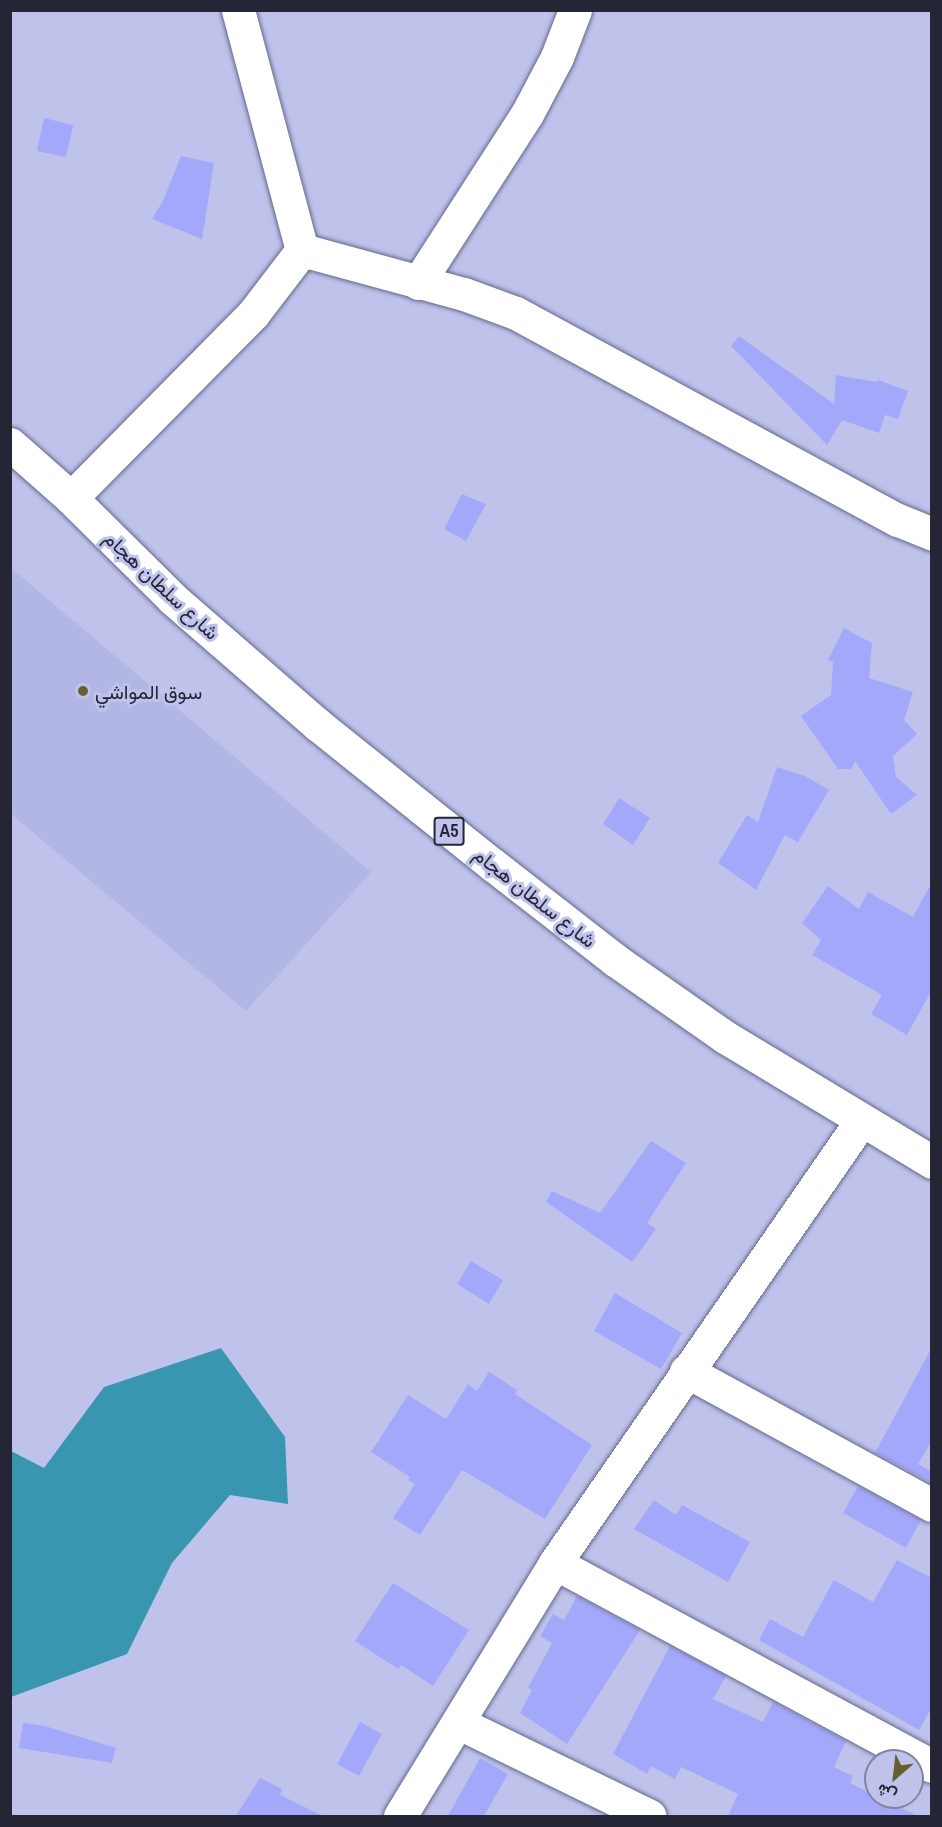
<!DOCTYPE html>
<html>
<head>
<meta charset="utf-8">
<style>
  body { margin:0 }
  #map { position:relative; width:942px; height:1827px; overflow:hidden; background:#bfc3ec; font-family:"Archivo Narrow",Vazirmatn,sans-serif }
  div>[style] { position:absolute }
  .built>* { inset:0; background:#b2b6e4 }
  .water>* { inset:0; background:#3996b1 }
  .building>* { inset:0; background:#a4a8fb }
  .roads { filter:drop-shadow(0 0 2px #65688c) drop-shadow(0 0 2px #65688c) }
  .minor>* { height:33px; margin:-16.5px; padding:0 16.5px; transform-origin:16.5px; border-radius:16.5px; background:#fff }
  .highway>* { height:33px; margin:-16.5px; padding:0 16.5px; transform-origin:16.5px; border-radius:16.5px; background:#fff }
  .dots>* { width:16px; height:16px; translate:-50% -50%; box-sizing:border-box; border:3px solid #bfc3ec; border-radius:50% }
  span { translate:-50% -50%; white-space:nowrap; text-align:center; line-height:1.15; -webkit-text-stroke:6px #bfc3ec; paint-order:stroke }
  .shield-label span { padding:2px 4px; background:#bfc3ec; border:2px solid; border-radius:4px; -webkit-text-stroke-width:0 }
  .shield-label { font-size:18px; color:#252635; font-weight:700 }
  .street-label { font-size:20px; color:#252635 }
  .poi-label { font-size:20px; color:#252635 }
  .left { translate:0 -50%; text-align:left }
  .frame { position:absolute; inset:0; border:12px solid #252635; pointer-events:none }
  .north { position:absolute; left:864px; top:1749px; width:60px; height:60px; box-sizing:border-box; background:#bfc3ec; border:2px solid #8184a3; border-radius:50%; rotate:208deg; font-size:16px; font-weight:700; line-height:24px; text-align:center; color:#252635 }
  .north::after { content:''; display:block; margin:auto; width:21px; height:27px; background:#68602c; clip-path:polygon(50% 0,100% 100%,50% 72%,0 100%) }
</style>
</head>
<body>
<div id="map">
  <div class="built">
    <div style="clip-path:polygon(11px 568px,371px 872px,246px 1011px,11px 814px)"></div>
  </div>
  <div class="water">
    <div style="clip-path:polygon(221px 1348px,285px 1437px,288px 1504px,230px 1495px,172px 1563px,127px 1654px,11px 1697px,11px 1451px,44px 1468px,104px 1387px)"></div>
  </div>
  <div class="building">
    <div style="clip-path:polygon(44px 118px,73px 125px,66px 157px,37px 151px)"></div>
    <div style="clip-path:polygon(181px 156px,214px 163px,202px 239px,152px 219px,163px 201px)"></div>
    <div style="clip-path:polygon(739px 336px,834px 404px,836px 375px,877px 382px,878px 380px,908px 391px,898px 419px,885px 415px,879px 433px,842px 420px,827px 445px,731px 346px)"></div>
    <div style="clip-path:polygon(462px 494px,486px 504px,466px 541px,444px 529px)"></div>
    <div style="clip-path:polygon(844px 628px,872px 643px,869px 678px,913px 692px,904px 720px,917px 734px,893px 756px,896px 777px,917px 795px,891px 814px,855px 761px,851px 769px,838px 769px,801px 716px,831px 695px,833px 662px,828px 660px)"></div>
    <div style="clip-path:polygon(777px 767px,805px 776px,829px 790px,798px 842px,785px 835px,756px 890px,718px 863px,747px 815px,758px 822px)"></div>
    <div style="clip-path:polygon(619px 798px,650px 818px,633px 845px,603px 824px)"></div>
    <div style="clip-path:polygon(932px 882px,932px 990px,907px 1035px,871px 1014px,882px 995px,812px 955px,821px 940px,802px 923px,828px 886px,859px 909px,868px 892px,913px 917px)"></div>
    <div style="clip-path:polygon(651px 1141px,686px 1163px,647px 1223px,656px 1229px,632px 1262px,546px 1202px,552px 1191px,600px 1213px)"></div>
    <div style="clip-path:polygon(471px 1261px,503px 1280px,489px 1304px,457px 1284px)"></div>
    <div style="clip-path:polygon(615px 1293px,682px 1333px,661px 1369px,594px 1331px)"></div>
    <div style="clip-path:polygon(932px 1347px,932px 1440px,918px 1464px,932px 1472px,932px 1483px,875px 1453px)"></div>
    <div style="clip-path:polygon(489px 1372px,517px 1390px,515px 1394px,592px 1445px,545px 1519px,462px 1470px,420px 1535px,393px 1518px,415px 1484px,408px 1480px,410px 1477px,371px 1452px,408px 1395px,446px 1419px,468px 1384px,477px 1391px)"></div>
    <div style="clip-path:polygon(858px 1486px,921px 1520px,906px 1548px,843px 1513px)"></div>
    <div style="clip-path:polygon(654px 1500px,676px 1515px,682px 1505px,750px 1542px,728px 1582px,634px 1529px)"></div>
    <div style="clip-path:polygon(897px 1560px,932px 1578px,932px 1707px,919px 1730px,759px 1640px,770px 1619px,803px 1637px,834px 1580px,873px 1602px)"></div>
    <div style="clip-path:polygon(393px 1583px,469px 1630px,433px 1686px,401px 1665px,398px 1669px,355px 1641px)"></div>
    <div style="clip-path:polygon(577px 1596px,640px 1630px,567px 1744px,520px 1713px,532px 1690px,528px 1688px,552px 1643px,540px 1636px,553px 1614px,564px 1620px)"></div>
    <div style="clip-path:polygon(670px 1646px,726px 1676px,713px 1699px,763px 1722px,773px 1702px,846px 1741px,834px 1767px,853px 1776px,850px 1783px,918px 1816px,728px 1816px,738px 1794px,681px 1767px,675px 1779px,651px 1766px,647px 1774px,613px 1754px)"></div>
    <div style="clip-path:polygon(360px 1722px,382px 1734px,359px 1776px,337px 1764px)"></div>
    <div style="clip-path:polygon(23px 1723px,45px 1726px,116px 1748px,112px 1763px,19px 1748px)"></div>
    <div style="clip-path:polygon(480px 1758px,508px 1774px,484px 1816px,448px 1816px)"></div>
    <div style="clip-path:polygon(260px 1778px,282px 1789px,280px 1795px,323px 1816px,236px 1816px)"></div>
  </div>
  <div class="roads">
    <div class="minor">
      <div style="left:238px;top:10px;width:248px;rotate:75.1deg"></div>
      <div style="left:418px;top:283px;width:201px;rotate:-57.2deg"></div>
      <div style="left:527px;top:114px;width:64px;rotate:-62.2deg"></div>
      <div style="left:557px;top:57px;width:50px;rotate:-69deg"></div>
      <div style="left:71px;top:498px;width:259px;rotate:-45.3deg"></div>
      <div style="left:253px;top:314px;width:81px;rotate:-52.6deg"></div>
      <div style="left:302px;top:250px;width:168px;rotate:15.2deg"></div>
      <div style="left:464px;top:294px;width:55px;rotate:20.1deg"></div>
      <div style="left:516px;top:313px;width:434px;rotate:28.5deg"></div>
      <div style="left:898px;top:520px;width:37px;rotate:22deg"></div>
      <div style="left:686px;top:1371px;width:280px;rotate:28.6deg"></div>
      <div style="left:555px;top:1563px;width:428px;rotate:28.3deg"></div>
      <div style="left:459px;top:1723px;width:212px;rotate:26deg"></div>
      <div style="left:400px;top:1816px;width:297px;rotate:-58.5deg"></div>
      <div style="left:555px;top:1563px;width:538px;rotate:-55.3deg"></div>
    </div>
    <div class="highway">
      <div style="left:10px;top:444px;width:81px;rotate:41.5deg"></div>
      <div style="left:71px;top:498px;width:144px;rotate:44.7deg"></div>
      <div style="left:173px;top:599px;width:192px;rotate:41deg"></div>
      <div style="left:318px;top:725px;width:224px;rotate:38.7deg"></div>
      <div style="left:493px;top:865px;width:155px;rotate:37.9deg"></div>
      <div style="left:615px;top:960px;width:134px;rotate:35deg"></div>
      <div style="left:725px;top:1037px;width:242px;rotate:31.1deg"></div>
    </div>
  </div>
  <div class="dots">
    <div style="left:83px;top:691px;background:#68602c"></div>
  </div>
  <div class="shield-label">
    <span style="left:449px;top:831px">A5</span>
  </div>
  <div class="street-label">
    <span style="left:162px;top:585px;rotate:43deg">شارع سلطان هجام</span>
    <span style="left:535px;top:897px;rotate:38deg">شارع سلطان هجام</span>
  </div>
  <div class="poi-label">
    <span class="left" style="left:95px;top:691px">سوق المواشي</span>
  </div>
  <div class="frame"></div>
  <div class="north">ش</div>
</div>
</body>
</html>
